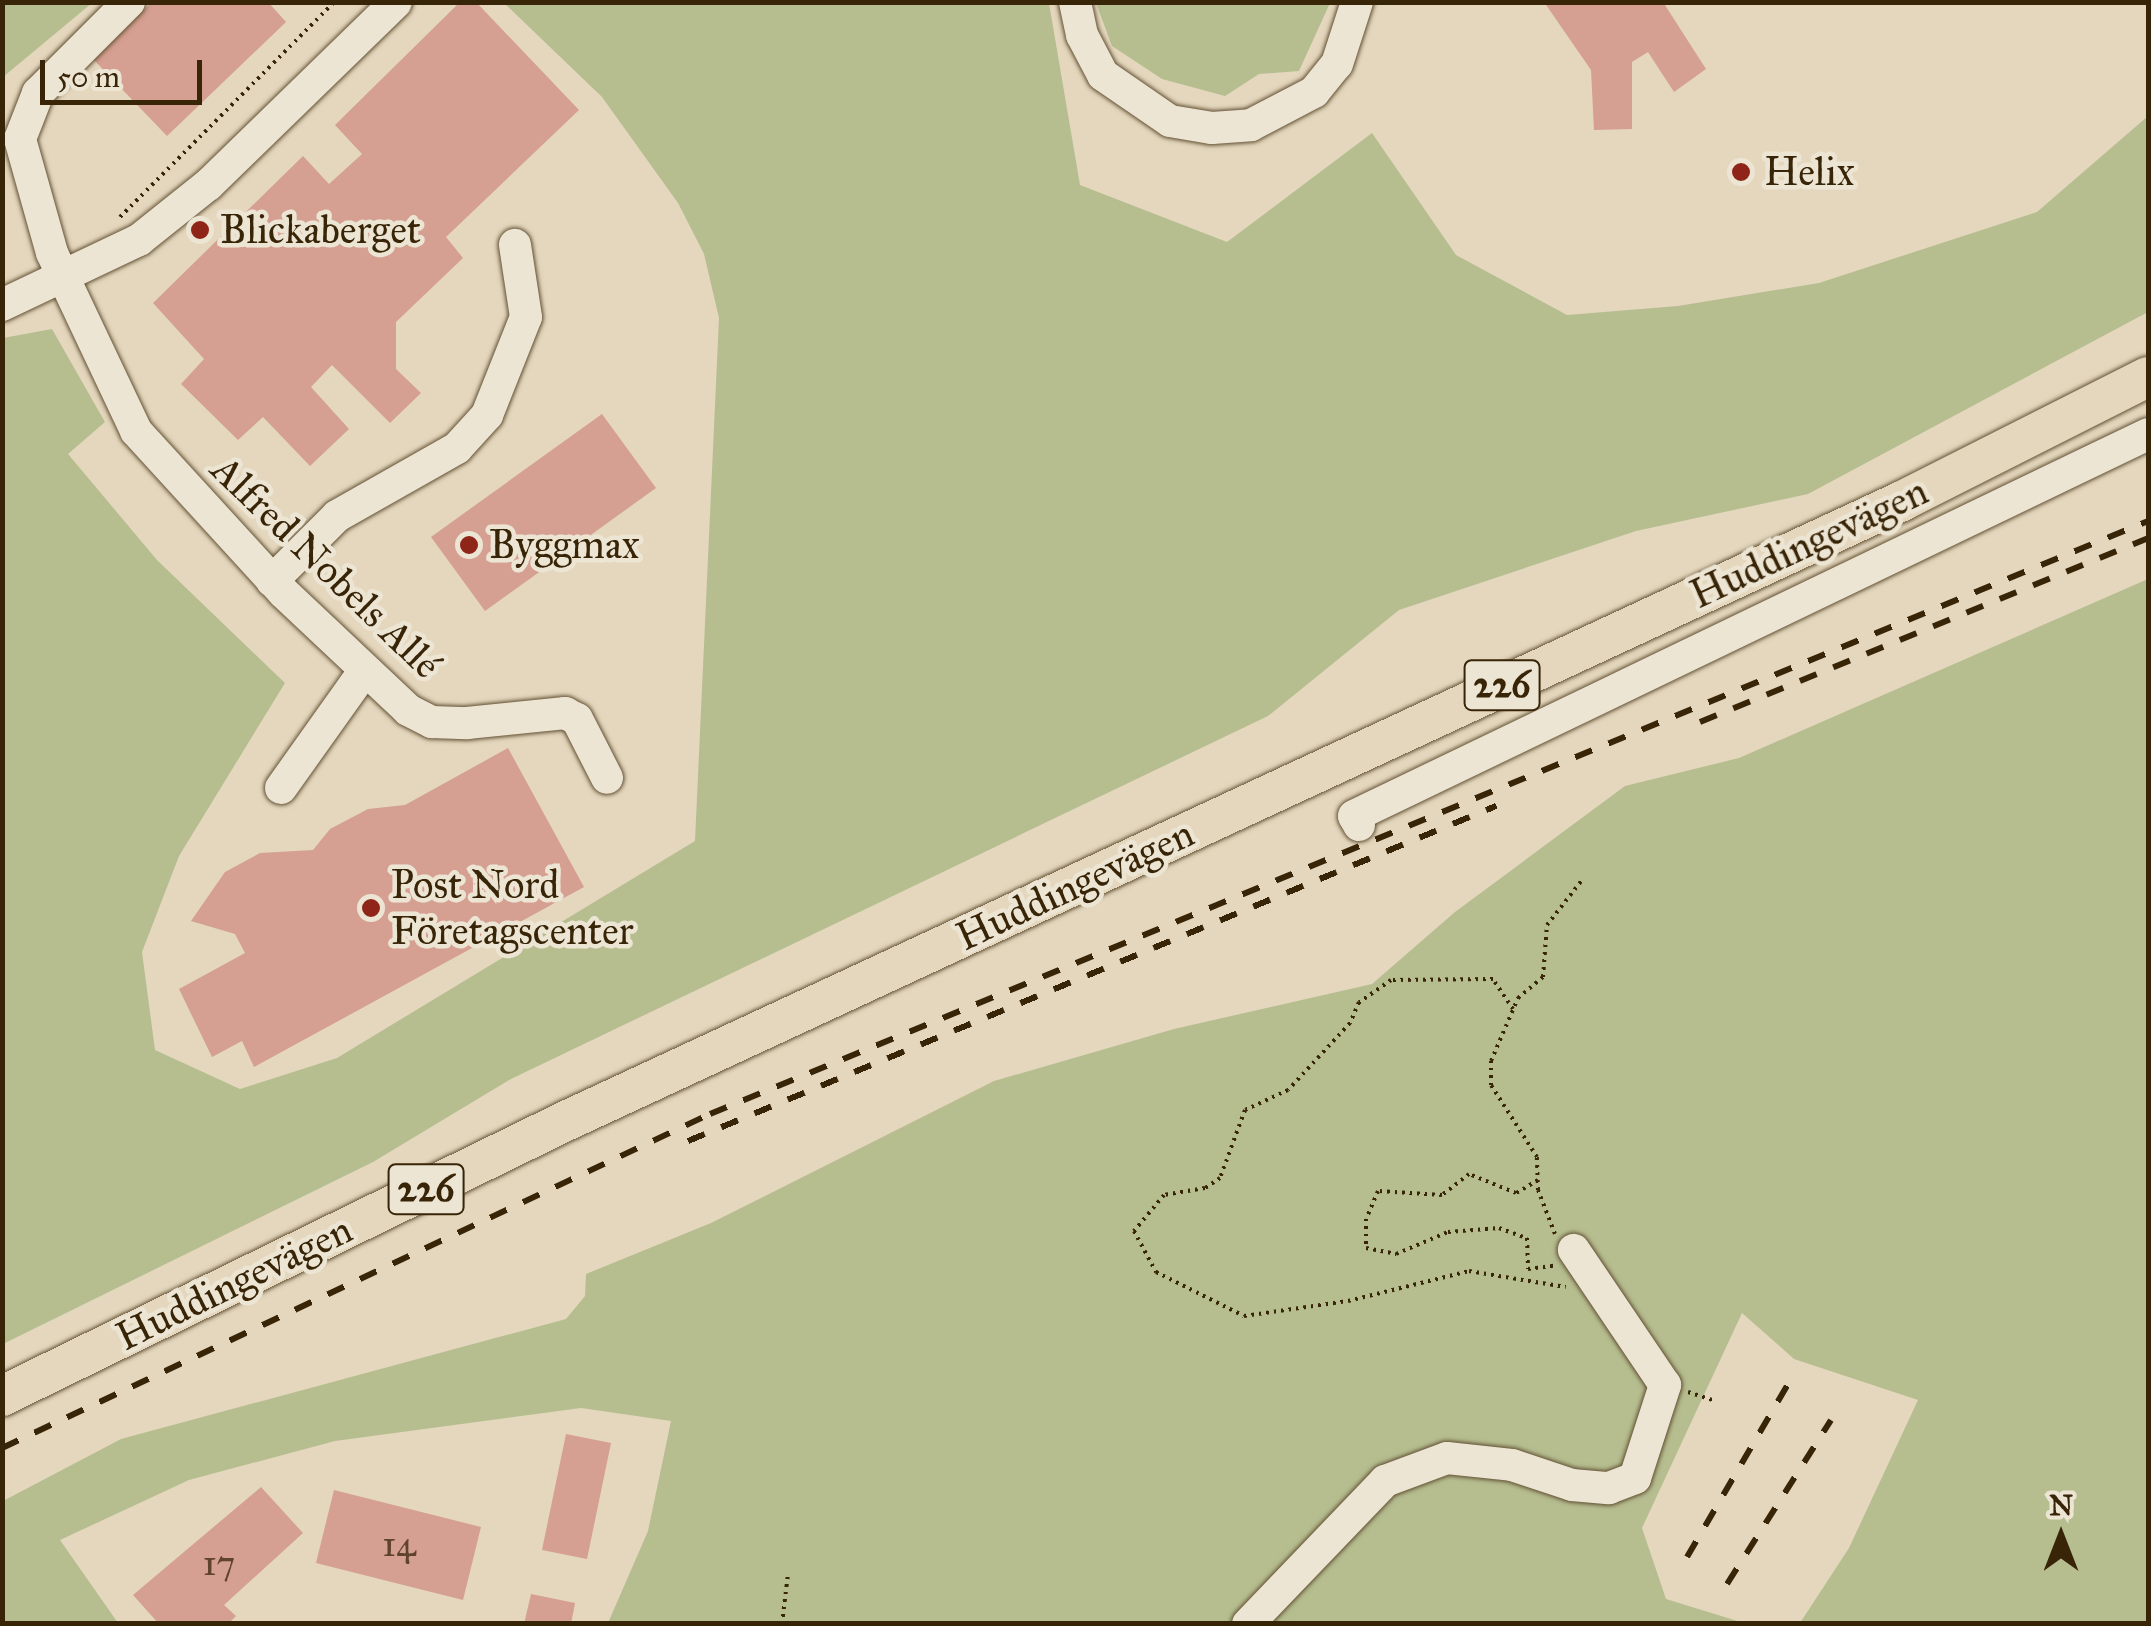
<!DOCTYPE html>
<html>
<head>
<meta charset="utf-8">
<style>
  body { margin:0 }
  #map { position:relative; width:2151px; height:1626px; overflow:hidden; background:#e4d7bd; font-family:"IM FELL Great Primer",serif }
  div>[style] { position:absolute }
  .green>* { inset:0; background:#b6be90 }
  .building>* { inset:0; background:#d59f91 }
  .path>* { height:4px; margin-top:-2px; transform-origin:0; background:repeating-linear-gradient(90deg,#382407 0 2.5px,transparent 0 7.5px) }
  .roads { filter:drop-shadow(0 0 2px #635134) drop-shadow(0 0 2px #635134) }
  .minor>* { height:32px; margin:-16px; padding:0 16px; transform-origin:16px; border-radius:16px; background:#ede5d4 }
  .major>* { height:40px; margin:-20px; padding:0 20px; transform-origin:20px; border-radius:20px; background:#e4d7bd }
  .rail>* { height:6px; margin-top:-3px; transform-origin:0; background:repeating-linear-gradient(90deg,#382407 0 18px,transparent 0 36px) }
  .dots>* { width:28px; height:28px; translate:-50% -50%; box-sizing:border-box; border:5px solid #ede5d4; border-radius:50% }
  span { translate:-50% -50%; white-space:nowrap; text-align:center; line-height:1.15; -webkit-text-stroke:9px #ede5d4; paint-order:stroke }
  .number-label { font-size:35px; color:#5f432a }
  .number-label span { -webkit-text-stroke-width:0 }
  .shield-label span { padding:2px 8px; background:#ede5d4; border:2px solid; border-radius:8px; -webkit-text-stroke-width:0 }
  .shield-label { font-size:38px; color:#382407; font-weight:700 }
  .poi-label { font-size:40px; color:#382407 }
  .left { translate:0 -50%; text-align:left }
  .street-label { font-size:40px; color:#382407 }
  .frame { position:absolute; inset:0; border:5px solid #382407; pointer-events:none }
  .north { position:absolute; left:2011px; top:1486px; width:100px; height:100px; -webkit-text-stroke:8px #ede5d4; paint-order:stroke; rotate:0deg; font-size:28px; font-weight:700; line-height:40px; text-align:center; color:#382407 }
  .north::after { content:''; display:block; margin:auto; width:35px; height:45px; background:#382407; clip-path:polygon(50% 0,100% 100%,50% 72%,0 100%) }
  .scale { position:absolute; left:40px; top:60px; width:162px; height:45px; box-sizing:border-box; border:5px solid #382407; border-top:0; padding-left:12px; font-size:30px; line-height:35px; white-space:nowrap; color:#382407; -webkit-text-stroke:8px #ede5d4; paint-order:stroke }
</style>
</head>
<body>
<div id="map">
  <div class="green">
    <div style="clip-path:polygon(3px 2px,92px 2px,92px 3px,3px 77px)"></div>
    <div style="clip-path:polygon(504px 3px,1049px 3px,1080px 185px,1227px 242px,1372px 133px,1456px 255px,1567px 315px,1678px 306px,1819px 283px,2037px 212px,2148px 116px,2148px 312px,1808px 494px,1636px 531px,1399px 610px,1268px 716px,511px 1079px,373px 1162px,3px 1344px,3px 338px,52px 329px,105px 422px,68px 454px,157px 560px,285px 683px,179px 856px,142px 952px,155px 1050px,240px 1089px,337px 1058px,695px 841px,719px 318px,704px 254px,678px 203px,602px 97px)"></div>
    <div style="clip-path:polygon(1096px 3px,1096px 2px,1330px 3px,1299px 71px,1259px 74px,1225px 96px,1162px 79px,1112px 46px)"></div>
    <div style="clip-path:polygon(2148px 579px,2148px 1623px,1800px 1623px,1849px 1548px,1918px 1400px,1794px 1359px,1742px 1313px,1642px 1528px,1666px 1599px,1744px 1623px,608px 1623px,648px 1531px,671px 1421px,581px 1408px,335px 1441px,189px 1480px,60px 1540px,118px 1623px,3px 1624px,3px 1501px,121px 1439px,566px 1319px,585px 1296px,586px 1274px,711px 1223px,994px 1081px,1174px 1029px,1372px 984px,1455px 912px,1625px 786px,1739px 758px)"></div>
  </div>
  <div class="building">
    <div style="clip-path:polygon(152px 2px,268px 2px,286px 22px,167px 136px,93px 59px)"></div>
    <div style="clip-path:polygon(460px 2px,476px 2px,579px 110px,446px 237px,463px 258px,396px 322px,396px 369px,421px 393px,390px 423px,332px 365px,311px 387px,349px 429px,310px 466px,263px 417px,238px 440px,181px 384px,204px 359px,153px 303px,303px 156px,329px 184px,362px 154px,335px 125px)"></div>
    <div style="clip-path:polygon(1544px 2px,1663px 2px,1706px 69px,1674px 92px,1648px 52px,1632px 62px,1632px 129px,1594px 130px,1591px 70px)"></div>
    <div style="clip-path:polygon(602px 414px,656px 488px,485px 611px,431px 537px)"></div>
    <div style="clip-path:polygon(508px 748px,584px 887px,254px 1067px,242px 1041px,212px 1057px,179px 989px,245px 953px,235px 934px,191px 921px,225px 872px,260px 853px,313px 850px,330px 829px,368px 809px,405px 805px)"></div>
    <div style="clip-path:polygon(566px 1434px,611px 1443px,587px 1559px,542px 1550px)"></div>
    <div style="clip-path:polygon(261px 1487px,303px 1533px,224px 1605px,236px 1616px,228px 1624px,159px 1624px,133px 1595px)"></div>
    <div style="clip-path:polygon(334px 1490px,481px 1527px,463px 1600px,316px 1563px)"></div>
    <div style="clip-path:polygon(531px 1594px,575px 1603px,571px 1624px,524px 1624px)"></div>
  </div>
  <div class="path">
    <div style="left:120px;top:217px;width:303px;rotate:-45.1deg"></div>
    <div style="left:1513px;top:1009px;width:36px;rotate:-124deg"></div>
    <div style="left:1493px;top:979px;width:102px;rotate:179.4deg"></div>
    <div style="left:1391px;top:980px;width:39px;rotate:145deg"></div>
    <div style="left:1359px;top:1002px;width:23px;rotate:113deg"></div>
    <div style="left:1350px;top:1023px;width:91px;rotate:132.8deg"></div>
    <div style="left:1288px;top:1090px;width:47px;rotate:155.1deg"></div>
    <div style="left:1245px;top:1110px;width:72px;rotate:110.2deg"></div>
    <div style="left:1220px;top:1178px;width:18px;rotate:146deg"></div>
    <div style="left:1205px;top:1188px;width:42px;rotate:170.3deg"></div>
    <div style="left:1164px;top:1195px;width:47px;rotate:129.8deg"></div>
    <div style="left:1134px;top:1231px;width:47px;rotate:61.8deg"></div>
    <div style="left:1156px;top:1272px;width:98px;rotate:26.6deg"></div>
    <div style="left:1244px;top:1316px;width:105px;rotate:-8.2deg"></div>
    <div style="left:1348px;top:1301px;width:125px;rotate:-13.9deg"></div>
    <div style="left:1469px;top:1271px;width:98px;rotate:9.4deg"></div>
    <div style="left:1538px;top:1180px;width:26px;rotate:149deg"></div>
    <div style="left:1516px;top:1193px;width:51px;rotate:-158deg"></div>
    <div style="left:1469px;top:1174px;width:34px;rotate:142deg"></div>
    <div style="left:1442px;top:1195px;width:64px;rotate:-176.4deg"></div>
    <div style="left:1378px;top:1191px;width:30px;rotate:113deg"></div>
    <div style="left:1366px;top:1219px;width:29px;rotate:90deg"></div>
    <div style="left:1366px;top:1248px;width:31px;rotate:11deg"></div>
    <div style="left:1396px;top:1254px;width:56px;rotate:-22.9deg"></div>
    <div style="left:1448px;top:1232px;width:51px;rotate:-4.5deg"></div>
    <div style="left:1499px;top:1228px;width:30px;rotate:20deg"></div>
    <div style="left:1527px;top:1238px;width:31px;rotate:88deg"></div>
    <div style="left:1528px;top:1269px;width:26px;rotate:-7deg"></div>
    <div style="left:1555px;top:1234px;width:47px;rotate:-111.1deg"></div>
    <div style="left:1538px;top:1190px;width:33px;rotate:-92deg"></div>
    <div style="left:1537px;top:1157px;width:85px;rotate:-122.6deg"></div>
    <div style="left:1491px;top:1085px;width:24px;rotate:-90deg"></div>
    <div style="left:1491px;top:1061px;width:69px;rotate:-66.8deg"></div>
    <div style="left:1518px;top:998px;width:33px;rotate:-40deg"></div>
    <div style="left:1543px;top:977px;width:52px;rotate:-85.6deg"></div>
    <div style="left:1547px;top:925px;width:57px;rotate:-52.1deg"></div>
    <div style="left:1688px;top:1392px;width:26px;rotate:18deg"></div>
    <div style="left:782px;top:1624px;width:50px;rotate:-83.2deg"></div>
  </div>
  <div class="roads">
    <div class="minor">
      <div style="left:129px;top:2px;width:129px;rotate:135deg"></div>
      <div style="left:38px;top:93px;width:49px;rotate:111.4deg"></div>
      <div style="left:20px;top:139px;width:118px;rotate:74.3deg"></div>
      <div style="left:52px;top:253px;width:197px;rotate:64.7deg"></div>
      <div style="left:136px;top:431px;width:218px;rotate:47.6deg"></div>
      <div style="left:283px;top:592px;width:172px;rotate:43.3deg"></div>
      <div style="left:408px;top:710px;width:27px;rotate:27deg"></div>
      <div style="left:432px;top:722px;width:35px;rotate:2deg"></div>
      <div style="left:467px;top:723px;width:99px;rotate:-5.8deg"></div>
      <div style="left:565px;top:713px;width:13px;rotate:27deg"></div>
      <div style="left:577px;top:719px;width:66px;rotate:63deg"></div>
      <div style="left:1075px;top:2px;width:34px;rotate:78deg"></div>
      <div style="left:1082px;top:35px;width:45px;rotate:62.3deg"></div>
      <div style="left:1103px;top:75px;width:81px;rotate:34.5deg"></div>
      <div style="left:1170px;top:121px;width:43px;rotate:9.5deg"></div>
      <div style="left:1212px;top:128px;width:39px;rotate:-4deg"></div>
      <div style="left:1251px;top:125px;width:71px;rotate:-27.6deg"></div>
      <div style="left:1314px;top:92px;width:36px;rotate:-51deg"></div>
      <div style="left:1337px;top:64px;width:65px;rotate:-72.1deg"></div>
      <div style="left:2px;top:305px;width:152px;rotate:-25.4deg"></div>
      <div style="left:139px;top:240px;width:88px;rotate:-38.6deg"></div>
      <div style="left:208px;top:185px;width:262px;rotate:-44.2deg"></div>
      <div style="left:272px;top:581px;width:92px;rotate:-45deg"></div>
      <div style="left:337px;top:516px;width:138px;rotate:-29.5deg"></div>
      <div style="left:457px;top:448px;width:45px;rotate:-47.7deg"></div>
      <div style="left:487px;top:415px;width:105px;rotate:-68.3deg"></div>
      <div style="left:526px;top:317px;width:73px;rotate:-98.7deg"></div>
      <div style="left:281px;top:788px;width:143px;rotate:-54.6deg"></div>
      <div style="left:1359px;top:825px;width:10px;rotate:-119deg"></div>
      <div style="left:1354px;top:816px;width:881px;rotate:-25.69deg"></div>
      <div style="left:1248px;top:1624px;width:198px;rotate:-46.2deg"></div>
      <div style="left:1385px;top:1481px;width:66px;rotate:-20.4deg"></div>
      <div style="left:1447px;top:1458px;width:65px;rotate:6.1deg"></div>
      <div style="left:1512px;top:1465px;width:63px;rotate:18.4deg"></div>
      <div style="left:1572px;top:1485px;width:37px;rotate:5deg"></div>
      <div style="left:1609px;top:1488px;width:28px;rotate:-21deg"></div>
      <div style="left:1635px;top:1478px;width:98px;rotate:-72.1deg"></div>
      <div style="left:1665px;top:1385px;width:163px;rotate:-124deg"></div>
    </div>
    <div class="major">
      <div style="left:2px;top:1396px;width:630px;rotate:-26deg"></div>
      <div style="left:568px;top:1120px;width:1471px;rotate:-24.89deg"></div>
      <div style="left:1902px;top:501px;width:275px;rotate:-26.8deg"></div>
    </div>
  </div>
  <div class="rail">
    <div style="left:1700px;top:722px;width:484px;rotate:-22.3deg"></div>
    <div style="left:688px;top:1141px;width:875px;rotate:-22.52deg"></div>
    <div style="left:2px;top:1448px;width:783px;rotate:-25.26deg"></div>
    <div style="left:710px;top:1114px;width:1555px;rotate:-22.41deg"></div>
    <div style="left:1687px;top:1557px;width:200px;rotate:-59.7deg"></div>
    <div style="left:1727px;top:1584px;width:194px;rotate:-57.6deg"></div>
  </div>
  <div class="dots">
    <div style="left:1741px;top:172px;background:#8f2418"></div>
    <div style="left:200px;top:230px;background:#8f2418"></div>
    <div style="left:469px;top:545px;background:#8f2418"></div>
    <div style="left:371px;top:908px;background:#8f2418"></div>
  </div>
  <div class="number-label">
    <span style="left:399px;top:1545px">14</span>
    <span style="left:219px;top:1564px">17</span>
  </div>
  <div class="shield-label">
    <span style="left:1502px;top:685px">226</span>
    <span style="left:426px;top:1189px">226</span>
  </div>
  <div class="poi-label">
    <span class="left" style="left:1764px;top:172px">Helix</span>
    <span class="left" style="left:220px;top:230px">Blickaberget</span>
    <span class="left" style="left:489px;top:545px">Byggmax</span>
    <span class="left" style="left:391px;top:908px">Post Nord<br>Företagscenter</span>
  </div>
  <div class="street-label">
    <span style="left:1809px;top:543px;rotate:-25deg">Huddingevägen</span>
    <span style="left:326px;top:567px;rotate:44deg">Alfred Nobels Allé</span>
    <span style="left:1075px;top:885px;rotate:-25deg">Huddingevägen</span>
    <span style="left:234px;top:1283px;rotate:-26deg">Huddingevägen</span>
  </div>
  <div class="frame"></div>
  <div class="north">N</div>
  <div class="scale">50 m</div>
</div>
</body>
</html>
